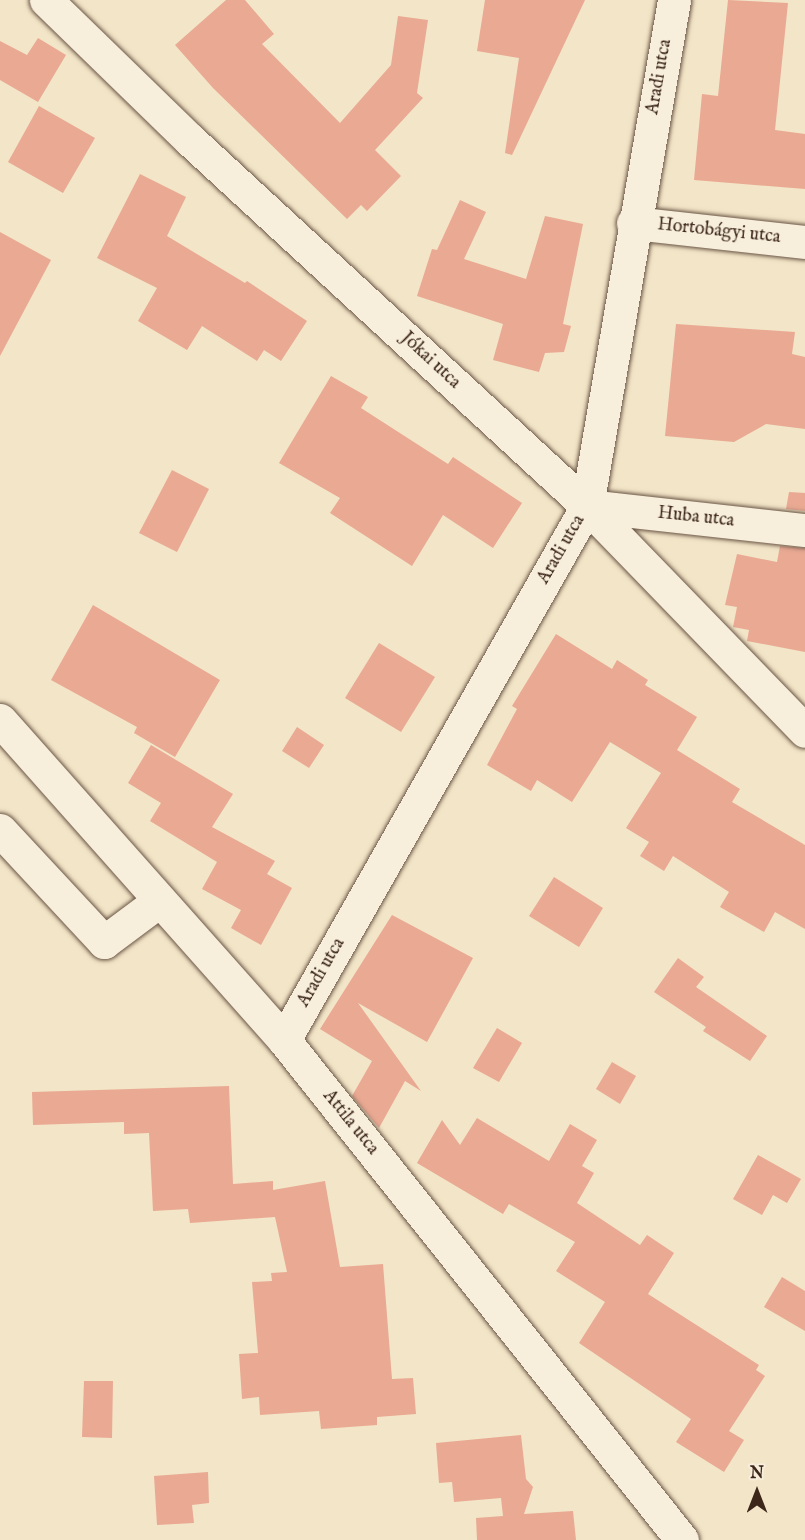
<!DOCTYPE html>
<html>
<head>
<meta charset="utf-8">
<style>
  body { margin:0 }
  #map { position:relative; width:805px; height:1540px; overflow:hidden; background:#f3e5c7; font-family:"IM FELL English",serif }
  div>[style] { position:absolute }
  .building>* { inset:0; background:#e9a993 }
  .roads { filter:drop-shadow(0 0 2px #6a5646) drop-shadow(0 0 2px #6a5646) }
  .minor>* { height:33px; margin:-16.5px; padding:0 16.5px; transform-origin:16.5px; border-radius:16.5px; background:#f7eedb }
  span { translate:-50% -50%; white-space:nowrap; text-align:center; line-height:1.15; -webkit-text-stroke:5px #f7eedb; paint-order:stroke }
  .street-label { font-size:18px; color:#3d271b }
  .north { position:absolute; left:727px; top:1462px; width:60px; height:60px; -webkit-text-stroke:4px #f7eedb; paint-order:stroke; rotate:0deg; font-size:16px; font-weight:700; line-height:24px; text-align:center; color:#3d271b }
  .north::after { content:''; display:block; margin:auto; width:21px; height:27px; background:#3d271b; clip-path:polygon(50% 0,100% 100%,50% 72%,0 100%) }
</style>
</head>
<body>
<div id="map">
  <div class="building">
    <div style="clip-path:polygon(226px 0,245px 0,274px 34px,262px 44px,340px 123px,391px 65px,398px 16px,428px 20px,417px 93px,423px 98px,375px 150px,401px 176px,367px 211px,361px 205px,347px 219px,213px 88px,175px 45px)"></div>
    <div style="clip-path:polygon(485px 0,585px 0,512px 155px,505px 153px,519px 58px,477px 51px)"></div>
    <div style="clip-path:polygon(728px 0,788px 3px,775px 130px,805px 134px,805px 189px,694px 180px,702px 94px,718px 96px)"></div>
    <div style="clip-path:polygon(38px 38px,66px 55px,38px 102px,0 80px,0 41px,27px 55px)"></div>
    <div style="clip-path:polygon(39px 106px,95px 138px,63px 193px,8px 162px)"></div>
    <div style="clip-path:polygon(140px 174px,186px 197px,167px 236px,245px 283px,247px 281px,307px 321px,281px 361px,264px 350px,257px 361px,202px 326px,187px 350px,138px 321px,157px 288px,97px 258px)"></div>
    <div style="clip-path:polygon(460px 200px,486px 212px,464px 259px,526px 279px,545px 216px,583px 224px,563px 324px,571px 326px,564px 352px,545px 353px,539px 372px,493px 360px,503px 324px,417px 296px,432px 249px,437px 250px)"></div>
    <div style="clip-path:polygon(0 232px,51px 260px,0 356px)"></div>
    <div style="clip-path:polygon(676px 324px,795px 332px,792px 354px,805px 357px,805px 429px,766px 424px,734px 442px,665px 436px)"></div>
    <div style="clip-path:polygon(331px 376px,368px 397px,361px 408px,448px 464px,453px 457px,522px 503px,493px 548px,443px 515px,412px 566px,330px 513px,340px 498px,279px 463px)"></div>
    <div style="clip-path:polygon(172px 470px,209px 489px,177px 552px,139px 533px)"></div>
    <div style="clip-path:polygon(789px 492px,805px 493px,805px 511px,786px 509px)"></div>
    <div style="clip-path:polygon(780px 546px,805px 548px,805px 652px,747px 641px,749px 630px,733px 627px,737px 607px,725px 605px,737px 554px,777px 562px)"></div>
    <div style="clip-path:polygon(93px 605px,220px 680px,175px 757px,134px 733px,137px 727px,51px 680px)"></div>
    <div style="clip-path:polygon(556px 634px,612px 669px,617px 660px,648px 680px,645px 685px,697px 717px,677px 750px,740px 789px,732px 802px,805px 845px,805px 929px,775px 912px,764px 932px,720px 907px,729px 892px,673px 856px,664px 871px,640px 856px,649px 842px,626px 828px,661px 773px,610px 742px,572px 802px,537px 780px,531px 791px,487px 765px,517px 709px,512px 706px)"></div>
    <div style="clip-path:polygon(379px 643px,435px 677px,401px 732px,345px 698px)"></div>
    <div style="clip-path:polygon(297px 727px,324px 745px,309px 768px,282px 751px)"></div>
    <div style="clip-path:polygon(151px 745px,233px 794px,212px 827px,275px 861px,267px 874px,292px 888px,261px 945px,231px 928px,241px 910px,202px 889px,217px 862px,150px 821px,161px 803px,128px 783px)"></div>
    <div style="clip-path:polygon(554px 877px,603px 908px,579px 947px,529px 916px)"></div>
    <div style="clip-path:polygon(392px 915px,473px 958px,427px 1042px,358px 1003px,421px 1091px,405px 1081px,379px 1128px,352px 1096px,372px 1061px,320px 1029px)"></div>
    <div style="clip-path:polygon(678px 958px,704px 977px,696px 987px,767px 1036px,750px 1061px,703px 1031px,706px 1027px,654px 992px)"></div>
    <div style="clip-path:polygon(497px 1028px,522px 1043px,499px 1082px,473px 1068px)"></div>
    <div style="clip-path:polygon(612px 1062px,636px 1076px,620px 1104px,596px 1089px)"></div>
    <div style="clip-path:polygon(229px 1086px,233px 1184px,273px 1181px,273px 1190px,325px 1181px,340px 1267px,383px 1264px,392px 1379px,413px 1378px,416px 1414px,377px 1417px,377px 1425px,321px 1429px,319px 1411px,260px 1415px,259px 1397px,242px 1399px,239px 1354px,258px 1353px,252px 1282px,272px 1281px,271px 1273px,287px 1272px,275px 1217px,190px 1223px,188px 1209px,153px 1211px,149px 1133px,124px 1134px,124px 1122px,33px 1125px,32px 1092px)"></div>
    <div style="clip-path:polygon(477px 1118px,549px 1161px,570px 1124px,597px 1140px,582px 1166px,594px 1173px,577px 1203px,640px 1245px,647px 1235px,674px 1253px,648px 1294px,759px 1365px,756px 1370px,765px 1376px,729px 1431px,744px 1440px,724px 1472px,676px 1442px,691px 1419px,579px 1343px,605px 1302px,556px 1271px,575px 1242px,509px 1204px,503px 1214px,417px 1163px,442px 1120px,460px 1145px)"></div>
    <div style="clip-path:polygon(758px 1155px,801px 1179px,787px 1203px,773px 1195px,762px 1215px,733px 1199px)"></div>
    <div style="clip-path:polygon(782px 1277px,805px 1291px,805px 1331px,764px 1307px)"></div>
    <div style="clip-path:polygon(84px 1381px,113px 1381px,112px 1438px,82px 1437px)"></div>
    <div style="clip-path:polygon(521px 1435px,526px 1479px,533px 1487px,524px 1514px,573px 1511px,576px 1540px,477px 1540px,476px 1518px,503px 1516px,501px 1498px,454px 1502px,452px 1482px,439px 1483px,436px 1443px)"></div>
    <div style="clip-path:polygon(208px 1472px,209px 1503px,192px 1505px,194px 1523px,157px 1525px,154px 1476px)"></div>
  </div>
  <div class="roads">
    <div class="minor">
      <div style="left:46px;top:0;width:201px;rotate:44.2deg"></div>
      <div style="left:190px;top:140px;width:540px;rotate:42.67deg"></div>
      <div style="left:587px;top:506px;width:313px;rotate:45.9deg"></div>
      <div style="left:633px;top:223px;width:173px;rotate:6.3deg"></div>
      <div style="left:587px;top:506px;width:219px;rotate:6.3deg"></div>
      <div style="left:0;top:720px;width:428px;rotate:48.4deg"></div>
      <div style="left:284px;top:1040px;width:639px;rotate:51.48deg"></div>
      <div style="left:0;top:830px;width:153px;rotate:47.1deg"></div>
      <div style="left:104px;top:942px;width:69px;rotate:-36.7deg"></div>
      <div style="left:284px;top:1040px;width:614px;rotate:-60.43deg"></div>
      <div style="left:587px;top:506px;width:513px;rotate:-80.24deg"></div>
    </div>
  </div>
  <div class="street-label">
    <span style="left:660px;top:77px;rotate:-80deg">Aradi utca</span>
    <span style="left:719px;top:232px;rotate:6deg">Hortobágyi utca</span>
    <span style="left:430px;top:361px;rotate:43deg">Jókai utca</span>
    <span style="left:696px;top:518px;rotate:6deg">Huba utca</span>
    <span style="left:562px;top:550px;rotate:-60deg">Aradi utca</span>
    <span style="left:322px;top:973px;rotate:-60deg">Aradi utca</span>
    <span style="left:350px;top:1123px;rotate:51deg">Attila utca</span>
  </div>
  <div class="north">N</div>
</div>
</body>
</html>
